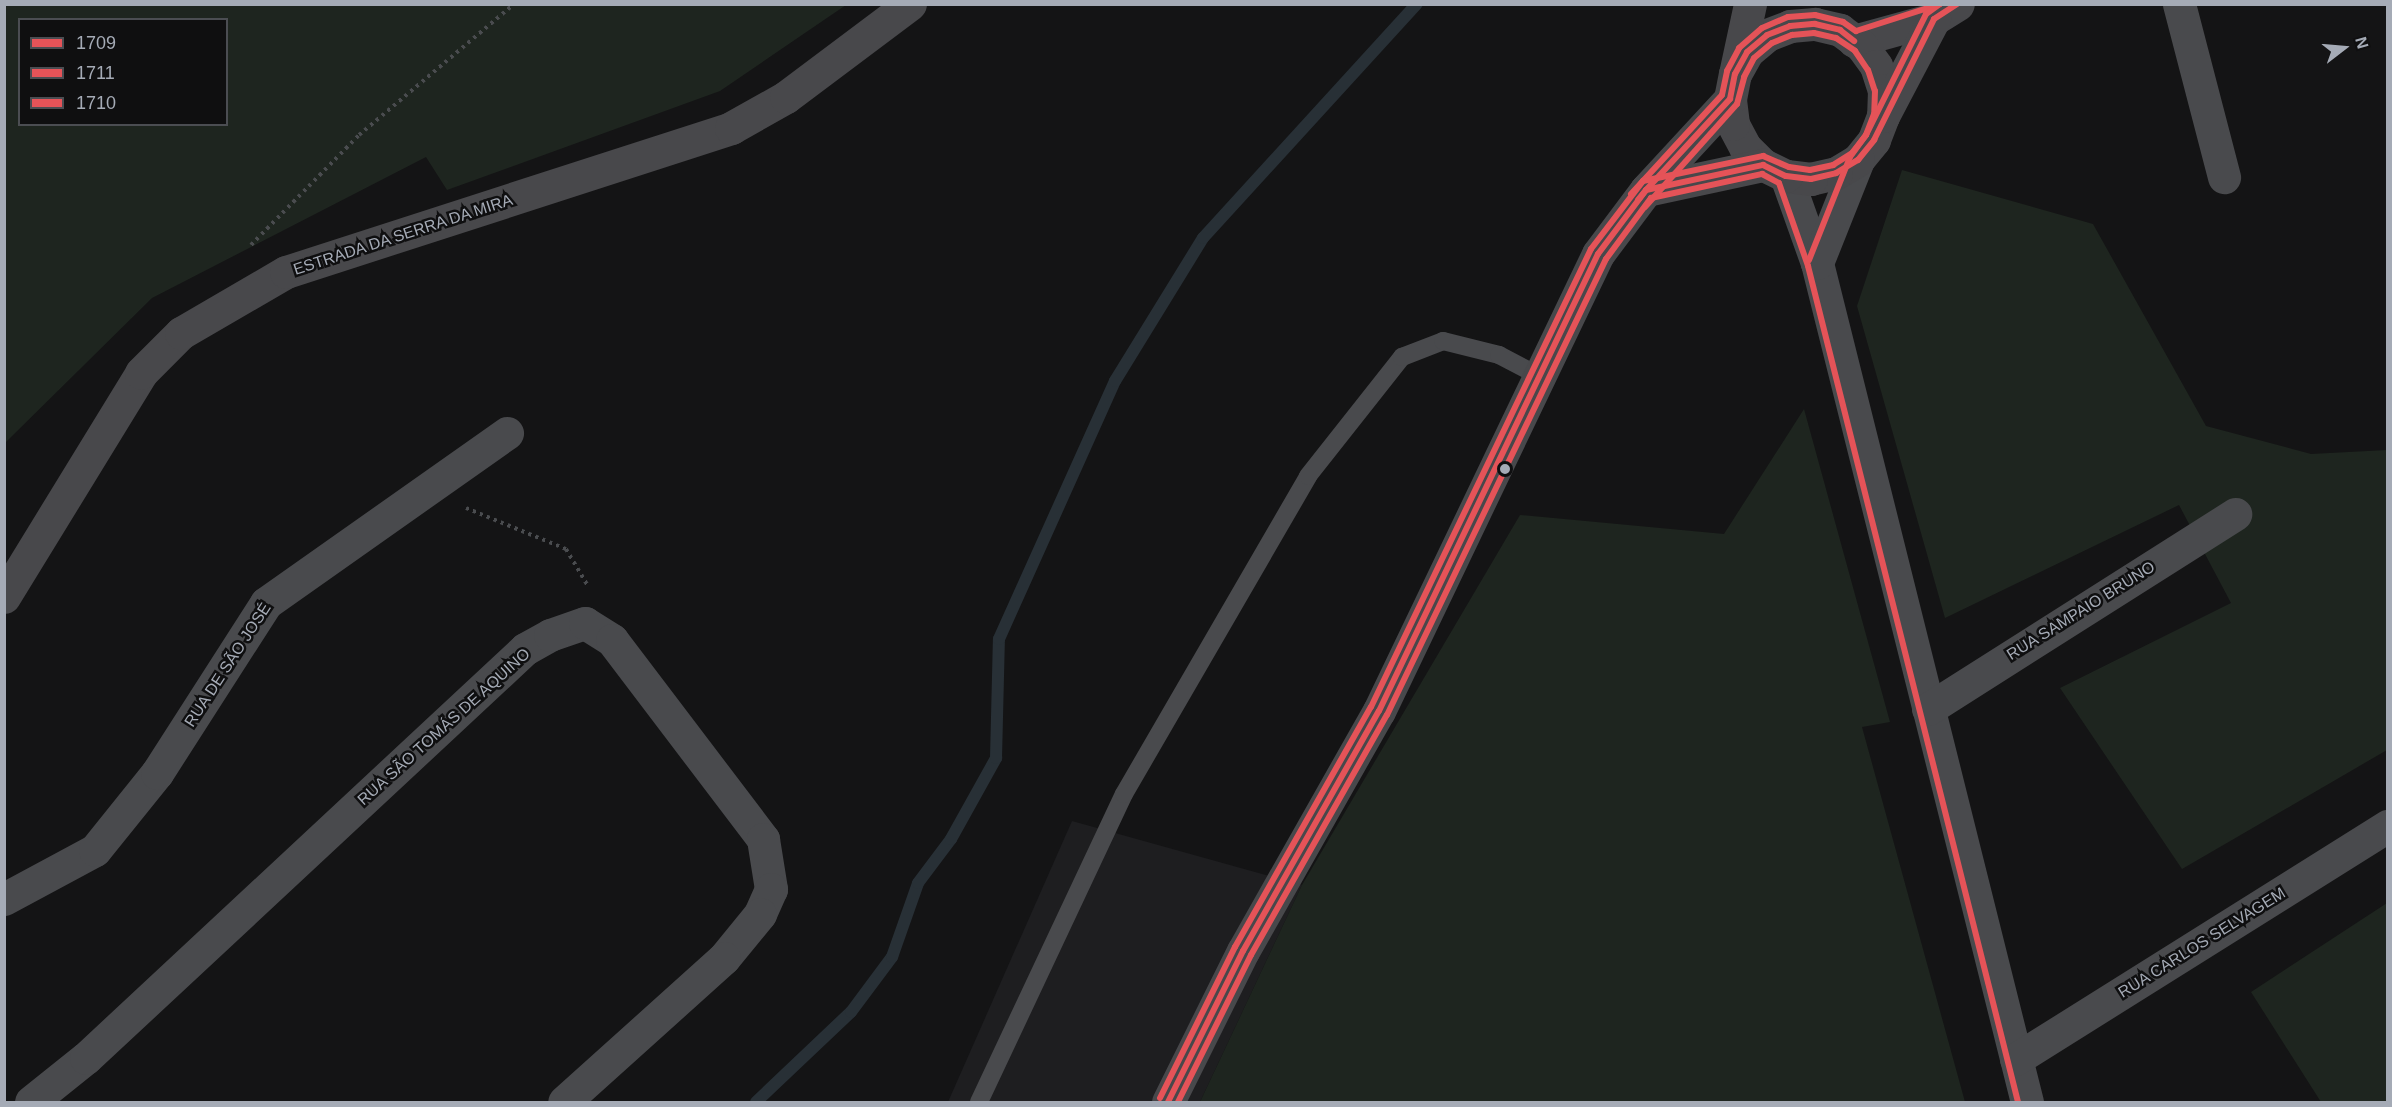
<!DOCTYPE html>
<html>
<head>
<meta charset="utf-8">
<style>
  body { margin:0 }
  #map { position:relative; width:2392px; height:1107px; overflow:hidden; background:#141415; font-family:Helvetica,sans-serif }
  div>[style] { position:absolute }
  .built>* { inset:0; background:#1e1e20 }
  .green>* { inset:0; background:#1e251f }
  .stream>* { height:12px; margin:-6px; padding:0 6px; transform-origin:6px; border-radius:6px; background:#283036 }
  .path>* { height:4px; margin-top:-2px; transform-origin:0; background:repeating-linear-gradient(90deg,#4a4c4f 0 3px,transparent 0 7.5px) }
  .lane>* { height:18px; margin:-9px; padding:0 9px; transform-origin:9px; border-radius:9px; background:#494a4d }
  .street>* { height:33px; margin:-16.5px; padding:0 16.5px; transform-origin:16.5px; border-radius:16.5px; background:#494a4d }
  .secondary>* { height:33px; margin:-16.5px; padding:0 16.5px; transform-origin:16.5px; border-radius:16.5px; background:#48484b }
  .bus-1>* { height:6px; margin:-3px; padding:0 3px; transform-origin:3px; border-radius:3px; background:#e55358 }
  .bus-2>* { height:6px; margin:-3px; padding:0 3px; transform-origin:3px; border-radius:3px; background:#e55358 }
  .bus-3>* { height:6px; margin:-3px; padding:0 3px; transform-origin:3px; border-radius:3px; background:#e55358 }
  .dots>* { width:16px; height:16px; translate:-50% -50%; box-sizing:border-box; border:3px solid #0f0f10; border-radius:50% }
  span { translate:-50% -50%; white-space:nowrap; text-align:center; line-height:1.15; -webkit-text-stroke:5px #0f0f10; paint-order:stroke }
  .street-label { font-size:16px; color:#a5abb6 }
  .frame { position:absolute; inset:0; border:6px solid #a5abb6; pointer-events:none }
  .legend { position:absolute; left:18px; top:18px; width:210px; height:108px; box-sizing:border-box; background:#0f0f10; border:2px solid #4b4d52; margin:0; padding:8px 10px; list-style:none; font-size:18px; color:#a5abb6 }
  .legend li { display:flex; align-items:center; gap:12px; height:30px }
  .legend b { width:30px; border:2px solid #4b4d52 }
  .north { position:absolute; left:2314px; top:18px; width:60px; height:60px; -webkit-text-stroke:4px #0f0f10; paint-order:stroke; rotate:74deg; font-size:16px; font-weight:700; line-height:24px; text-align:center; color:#a5abb6 }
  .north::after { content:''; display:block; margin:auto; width:21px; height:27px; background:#a5abb6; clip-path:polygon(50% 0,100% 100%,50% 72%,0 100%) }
</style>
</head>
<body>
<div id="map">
  <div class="built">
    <div style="clip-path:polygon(1072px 821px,1302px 885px,1200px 1102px,948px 1102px)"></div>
  </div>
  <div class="green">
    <div style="clip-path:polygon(evenodd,5px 4px,846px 4px,846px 5px,720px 91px,447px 190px,426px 157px,152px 298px,5px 443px,5px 4px,20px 20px,226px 20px,226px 124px,20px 124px,20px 20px)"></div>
    <div style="clip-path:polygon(1902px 170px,2093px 224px,2206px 426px,2311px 454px,2387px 450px,2387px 750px,2182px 869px,2060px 688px,2231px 603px,2179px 505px,1945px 618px,1857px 306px)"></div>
    <div style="clip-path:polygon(1804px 409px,1890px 722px,1862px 727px,1965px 1102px,1200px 1102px,1302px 885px,1520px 515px,1724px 534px)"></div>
    <div style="clip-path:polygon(2387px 903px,2387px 1102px,2321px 1102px,2251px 992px)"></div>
  </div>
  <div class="stream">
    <div style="left:756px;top:1102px;width:131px;rotate:-43.5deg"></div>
    <div style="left:851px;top:1012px;width:69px;rotate:-53.3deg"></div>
    <div style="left:892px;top:957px;width:78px;rotate:-70.6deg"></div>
    <div style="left:918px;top:883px;width:55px;rotate:-53.1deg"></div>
    <div style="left:951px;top:839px;width:93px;rotate:-60.9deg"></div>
    <div style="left:996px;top:758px;width:119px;rotate:-88.6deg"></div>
    <div style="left:999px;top:639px;width:283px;rotate:-65.8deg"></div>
    <div style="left:1115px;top:381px;width:168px;rotate:-58.4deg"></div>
    <div style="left:1203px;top:238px;width:317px;rotate:-47.6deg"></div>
  </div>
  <div class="path">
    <div style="left:251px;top:245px;width:154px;rotate:-45.5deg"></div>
    <div style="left:359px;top:135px;width:203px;rotate:-40.2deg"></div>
    <div style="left:466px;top:508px;width:108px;rotate:22.3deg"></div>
    <div style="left:566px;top:549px;width:43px;rotate:59.3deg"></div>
  </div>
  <div class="lane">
    <div style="left:979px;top:1102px;width:340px;rotate:-64.8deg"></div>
    <div style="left:1124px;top:794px;width:367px;rotate:-59.9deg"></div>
    <div style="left:1308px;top:476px;width:152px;rotate:-51.7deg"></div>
    <div style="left:1402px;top:357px;width:44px;rotate:-21.3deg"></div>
    <div style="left:1443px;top:341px;width:58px;rotate:14deg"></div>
    <div style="left:1499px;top:355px;width:47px;rotate:27.6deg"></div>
  </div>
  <div class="street">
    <div style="left:2179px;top:4px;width:179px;rotate:75.4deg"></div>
    <div style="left:1786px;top:176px;width:92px;rotate:70.4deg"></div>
    <div style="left:1817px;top:263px;width:865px;rotate:75.95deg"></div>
    <div style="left:1817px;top:263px;width:111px;rotate:-68.3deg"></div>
    <div style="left:1928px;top:709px;width:364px;rotate:-32.4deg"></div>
    <div style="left:4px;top:899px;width:103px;rotate:-28.3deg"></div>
    <div style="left:95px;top:850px;width:99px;rotate:-51.2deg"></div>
    <div style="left:157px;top:773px;width:202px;rotate:-57.3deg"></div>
    <div style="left:266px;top:603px;width:295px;rotate:-35.2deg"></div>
    <div style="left:2016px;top:1059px;width:439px;rotate:-32.1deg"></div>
    <div style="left:31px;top:1102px;width:70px;rotate:-38.7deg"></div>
    <div style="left:86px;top:1058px;width:600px;rotate:-42.97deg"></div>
    <div style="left:525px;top:649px;width:29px;rotate:-29deg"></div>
    <div style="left:550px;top:635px;width:37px;rotate:-19deg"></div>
    <div style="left:585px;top:623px;width:32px;rotate:32deg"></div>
    <div style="left:612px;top:640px;width:250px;rotate:52.8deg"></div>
    <div style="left:763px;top:839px;width:51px;rotate:80.9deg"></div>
    <div style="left:771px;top:889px;width:27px;rotate:114deg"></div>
    <div style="left:760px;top:914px;width:57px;rotate:129.3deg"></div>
    <div style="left:724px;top:958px;width:215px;rotate:138deg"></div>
  </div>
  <div class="secondary">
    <div style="left:1854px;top:41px;width:83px;rotate:-15.4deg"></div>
    <div style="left:1934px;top:19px;width:28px;rotate:-32deg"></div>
    <div style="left:1735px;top:74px;width:25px;rotate:-61deg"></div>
    <div style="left:1747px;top:52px;width:26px;rotate:-40deg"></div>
    <div style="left:1767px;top:35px;width:25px;rotate:-21deg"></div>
    <div style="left:1790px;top:26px;width:25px;rotate:-5deg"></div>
    <div style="left:1815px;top:24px;width:26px;rotate:13deg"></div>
    <div style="left:1840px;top:30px;width:26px;rotate:36deg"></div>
    <div style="left:1861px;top:45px;width:26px;rotate:54deg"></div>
    <div style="left:1876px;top:66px;width:25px;rotate:72deg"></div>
    <div style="left:1884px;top:90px;width:26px;rotate:92deg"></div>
    <div style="left:1883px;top:116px;width:26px;rotate:111deg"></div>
    <div style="left:1874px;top:140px;width:26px;rotate:129deg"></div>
    <div style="left:1858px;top:160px;width:26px;rotate:149deg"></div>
    <div style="left:1836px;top:173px;width:26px;rotate:167deg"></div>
    <div style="left:1811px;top:179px;width:25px;rotate:-173deg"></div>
    <div style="left:1786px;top:176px;width:25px;rotate:-154deg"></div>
    <div style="left:1763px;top:165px;width:25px;rotate:-135deg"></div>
    <div style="left:1745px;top:147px;width:26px;rotate:-118deg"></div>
    <div style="left:1733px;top:124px;width:25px;rotate:-97deg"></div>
    <div style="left:1730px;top:99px;width:25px;rotate:-79deg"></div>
    <div style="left:1735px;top:74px;width:72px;rotate:-77.9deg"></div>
    <div style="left:1883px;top:116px;width:110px;rotate:-62.3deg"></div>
    <div style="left:1646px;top:190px;width:120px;rotate:-12.1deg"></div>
    <div style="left:4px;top:597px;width:263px;rotate:-58.5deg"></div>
    <div style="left:141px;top:373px;width:57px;rotate:-45deg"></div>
    <div style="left:181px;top:333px;width:121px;rotate:-30.2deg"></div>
    <div style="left:286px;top:272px;width:468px;rotate:-17.9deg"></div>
    <div style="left:731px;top:128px;width:63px;rotate:-29.4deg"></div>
    <div style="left:786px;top:97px;width:155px;rotate:-36.9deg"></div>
    <div style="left:1168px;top:1102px;width:169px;rotate:-63.6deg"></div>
    <div style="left:1243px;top:951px;width:276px;rotate:-60.5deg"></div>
    <div style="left:1379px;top:711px;width:507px;rotate:-64.4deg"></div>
    <div style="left:1598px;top:254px;width:80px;rotate:-53.1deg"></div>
    <div style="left:1646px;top:190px;width:124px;rotate:-47.3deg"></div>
  </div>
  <div class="bus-1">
    <div style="left:1730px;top:99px;width:25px;rotate:-79deg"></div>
    <div style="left:1735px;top:74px;width:25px;rotate:-61deg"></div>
    <div style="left:1747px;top:52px;width:26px;rotate:-40deg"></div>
    <div style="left:1767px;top:35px;width:25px;rotate:-21deg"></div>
    <div style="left:1790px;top:26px;width:25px;rotate:-5deg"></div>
    <div style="left:1815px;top:24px;width:26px;rotate:13deg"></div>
    <div style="left:1840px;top:30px;width:18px;rotate:38deg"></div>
    <div style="left:1763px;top:165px;width:25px;rotate:26deg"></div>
    <div style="left:1786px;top:176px;width:25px;rotate:7deg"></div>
    <div style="left:1811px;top:179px;width:26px;rotate:-13deg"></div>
    <div style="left:1836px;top:173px;width:26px;rotate:-31deg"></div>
    <div style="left:1858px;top:160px;width:26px;rotate:-51deg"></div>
    <div style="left:1874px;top:140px;width:135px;rotate:-63.6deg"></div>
    <div style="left:1934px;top:19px;width:27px;rotate:-33deg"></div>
    <div style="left:1638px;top:200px;width:13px;rotate:-51deg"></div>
    <div style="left:1646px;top:190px;width:120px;rotate:-12.1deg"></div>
    <div style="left:1168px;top:1102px;width:169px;rotate:-63.6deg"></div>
    <div style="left:1243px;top:951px;width:276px;rotate:-60.5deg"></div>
    <div style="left:1379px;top:711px;width:507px;rotate:-64.4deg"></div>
    <div style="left:1598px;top:254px;width:80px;rotate:-53.1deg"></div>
    <div style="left:1646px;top:190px;width:124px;rotate:-47.3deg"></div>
  </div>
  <div class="bus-2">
    <div style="left:1645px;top:207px;width:138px;rotate:-48.2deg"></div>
    <div style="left:1737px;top:104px;width:28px;rotate:-75deg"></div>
    <div style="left:1744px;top:77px;width:21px;rotate:-62deg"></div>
    <div style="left:1754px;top:58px;width:23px;rotate:-40deg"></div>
    <div style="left:1772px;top:43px;width:22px;rotate:-22deg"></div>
    <div style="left:1792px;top:35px;width:22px;rotate:-5deg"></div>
    <div style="left:1814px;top:33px;width:23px;rotate:13deg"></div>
    <div style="left:1836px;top:38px;width:23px;rotate:34deg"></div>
    <div style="left:1855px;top:51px;width:23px;rotate:56deg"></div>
    <div style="left:1868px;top:70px;width:22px;rotate:72deg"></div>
    <div style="left:1875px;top:91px;width:23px;rotate:92deg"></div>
    <div style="left:1874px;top:114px;width:22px;rotate:111deg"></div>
    <div style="left:1866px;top:135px;width:27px;rotate:126deg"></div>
    <div style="left:1850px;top:157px;width:111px;rotate:111.7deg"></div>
    <div style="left:1178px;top:1102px;width:164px;rotate:-63.6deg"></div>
    <div style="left:1251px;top:955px;width:276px;rotate:-60.5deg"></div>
    <div style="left:1387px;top:715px;width:506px;rotate:-64.35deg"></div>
    <div style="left:1606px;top:259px;width:76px;rotate:-53.6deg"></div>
    <div style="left:1651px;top:198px;width:114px;rotate:-12.2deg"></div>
    <div style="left:1762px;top:174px;width:19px;rotate:28deg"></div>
    <div style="left:1779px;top:183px;width:88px;rotate:70.7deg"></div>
    <div style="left:1808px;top:266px;width:862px;rotate:75.9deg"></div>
  </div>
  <div class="bus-3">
    <div style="left:1631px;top:194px;width:134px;rotate:-47.4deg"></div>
    <div style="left:1722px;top:95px;width:25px;rotate:-78deg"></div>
    <div style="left:1727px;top:71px;width:26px;rotate:-62deg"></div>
    <div style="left:1739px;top:48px;width:30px;rotate:-41deg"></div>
    <div style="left:1762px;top:28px;width:28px;rotate:-23deg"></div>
    <div style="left:1788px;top:17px;width:27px;rotate:-4deg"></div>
    <div style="left:1815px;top:15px;width:29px;rotate:14deg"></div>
    <div style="left:1843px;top:22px;width:16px;rotate:35deg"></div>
    <div style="left:1856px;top:31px;width:88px;rotate:-17.8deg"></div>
    <div style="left:1160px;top:1098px;width:169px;rotate:-63.6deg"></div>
    <div style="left:1235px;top:947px;width:276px;rotate:-60.5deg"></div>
    <div style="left:1371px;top:707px;width:508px;rotate:-64.34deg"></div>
    <div style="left:1591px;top:249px;width:86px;rotate:-52.6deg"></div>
    <div style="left:1643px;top:181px;width:123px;rotate:-11.8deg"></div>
    <div style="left:1763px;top:156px;width:28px;rotate:23deg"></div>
    <div style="left:1789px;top:167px;width:21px;rotate:8deg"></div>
    <div style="left:1810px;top:170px;width:24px;rotate:-12deg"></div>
    <div style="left:1833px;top:165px;width:22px;rotate:-32deg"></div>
    <div style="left:1852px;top:153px;width:23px;rotate:-52deg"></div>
    <div style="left:1866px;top:135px;width:135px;rotate:-63.6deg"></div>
    <div style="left:1926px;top:14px;width:17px;rotate:-36deg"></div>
  </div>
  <div class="dots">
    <div style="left:1505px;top:469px;background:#a5abb6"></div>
  </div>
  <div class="street-label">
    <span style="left:403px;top:235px;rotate:-18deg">ESTRADA DA SERRA DA MIRA</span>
    <span style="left:2081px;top:611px;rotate:-32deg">RUA SAMPAIO BRUNO</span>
    <span style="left:228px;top:665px;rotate:-57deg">RUA DE SÃO JOSÉ</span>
    <span style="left:444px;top:727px;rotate:-42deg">RUA SÃO TOMÁS DE AQUINO</span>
    <span style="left:2202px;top:943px;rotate:-32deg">RUA CARLOS SELVAGEM</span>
  </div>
  <div class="frame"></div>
  <ul class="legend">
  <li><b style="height:8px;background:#e55358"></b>1709</li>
  <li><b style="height:8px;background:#e55358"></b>1711</li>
  <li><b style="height:8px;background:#e55358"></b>1710</li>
  </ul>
  <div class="north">N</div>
</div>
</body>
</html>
